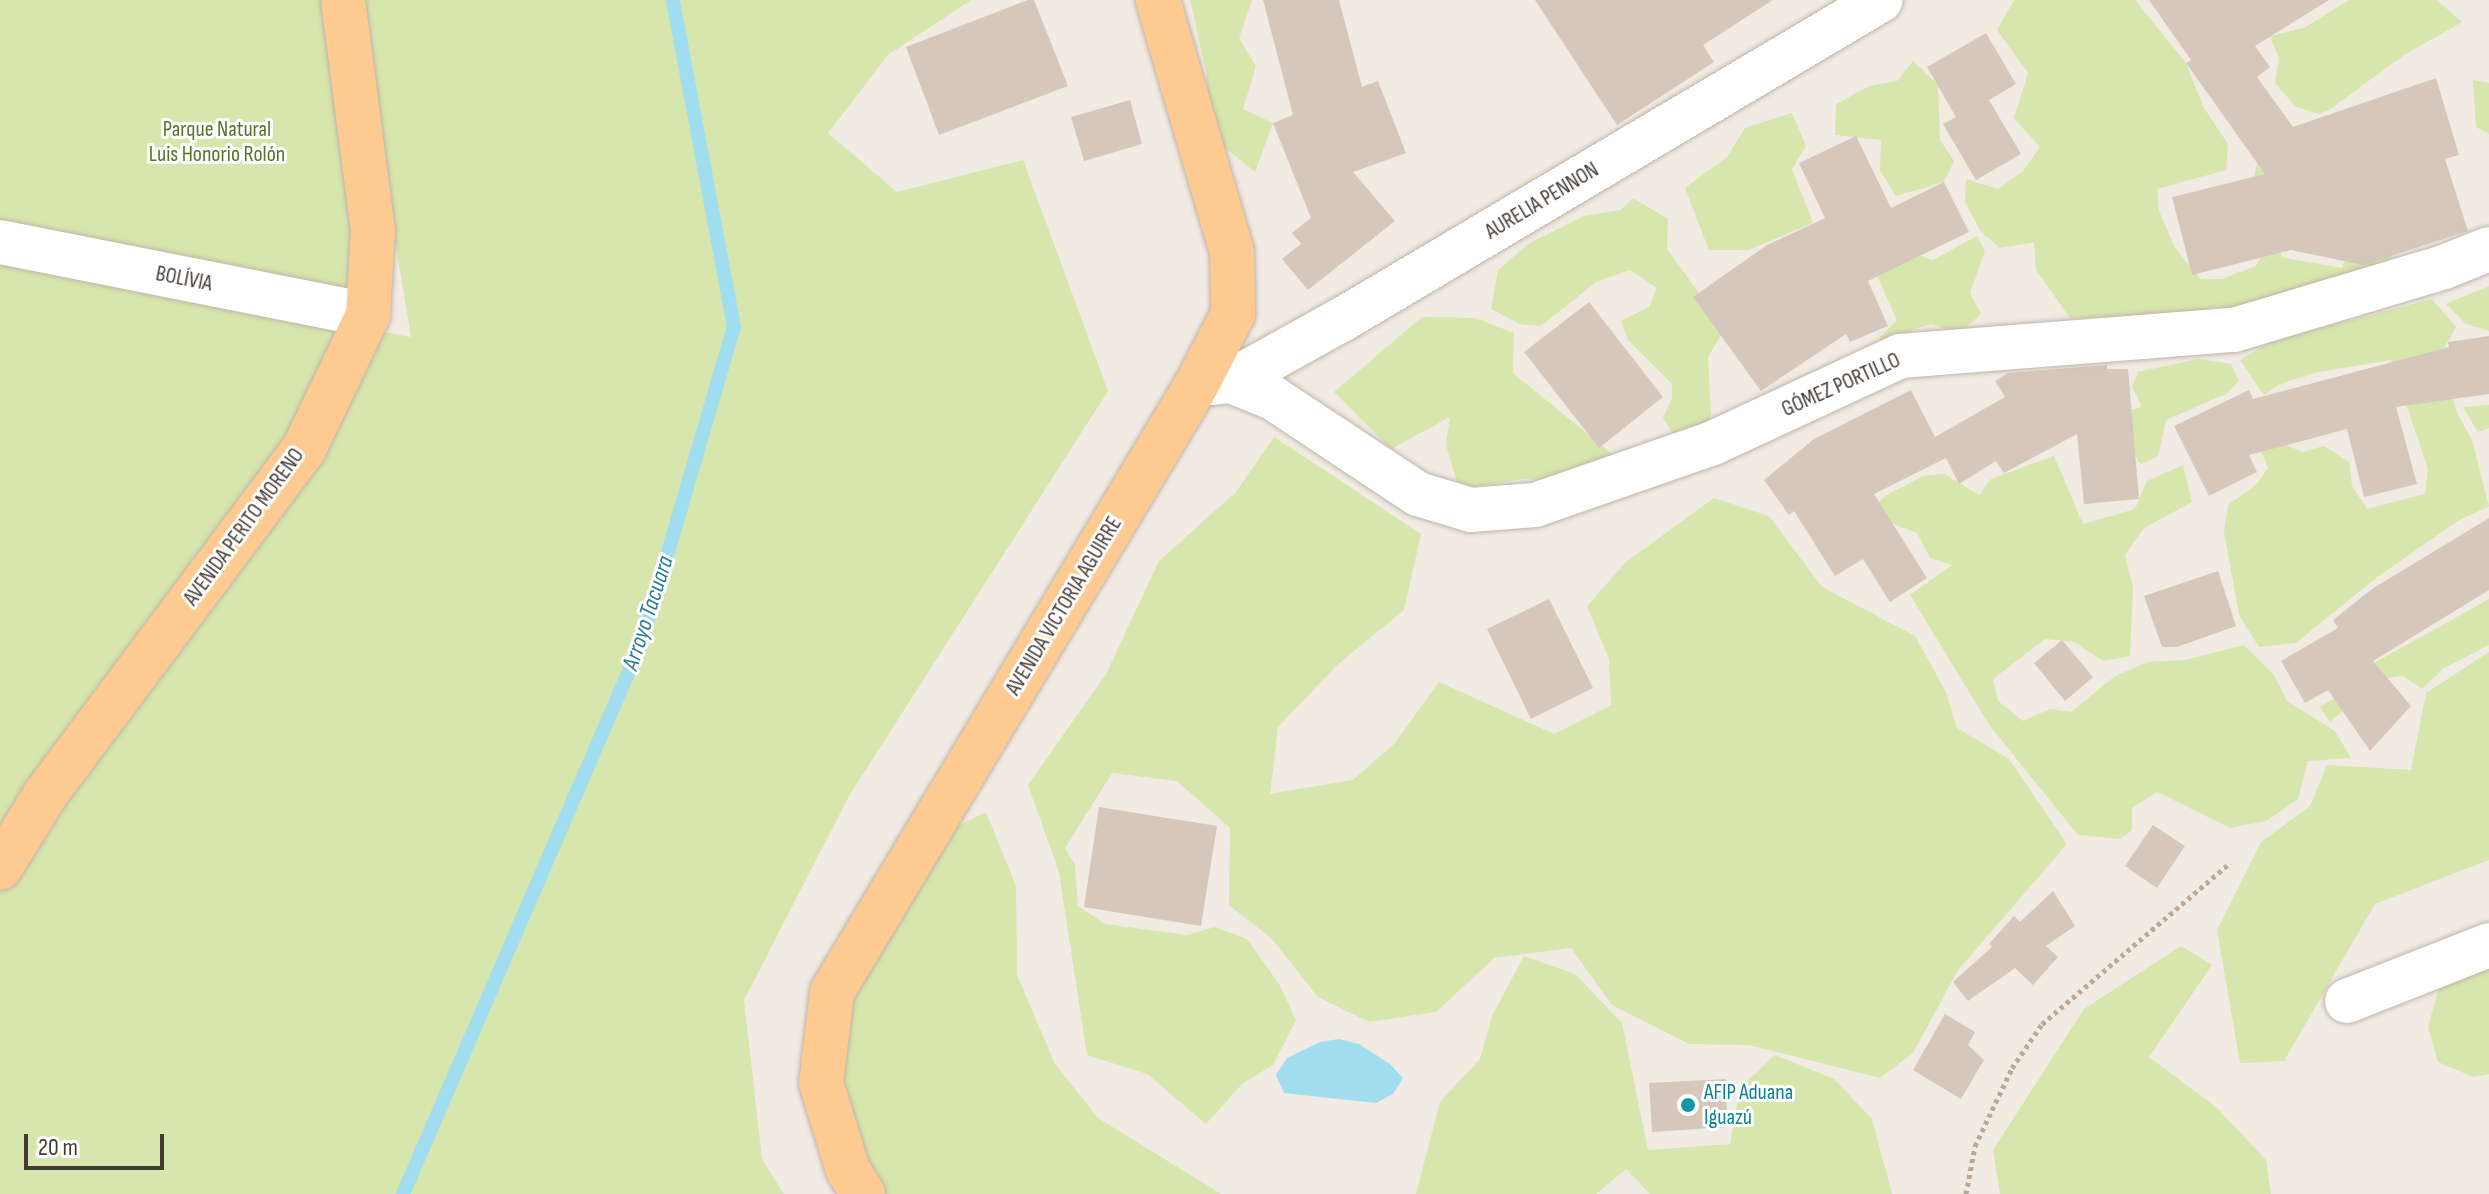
<!DOCTYPE html>
<html>
<head>
<meta charset="utf-8">
<style>
  body { margin:0 }
  #map { position:relative; width:2489px; height:1194px; overflow:hidden; background:#f1ebe3; font-family:"Sofia Sans Condensed",sans-serif }
  div>[style] { position:absolute }
  .green>* { inset:0; background:#d7e6ac }
  .water>* { inset:0; background:#9fddef }
  .stream>* { height:14px; margin:-7px; padding:0 7px; transform-origin:7px; border-radius:7px; background:#9fddef }
  .building>* { inset:0; background:#d6c7bc }
  .path>* { height:5px; margin-top:-2.5px; transform-origin:0; background:repeating-linear-gradient(90deg,#bea997 0 4px,transparent 0 8px) }
  .roads { filter:drop-shadow(0 0 2px #c0b3a9) drop-shadow(0 0 2px #c0b3a9) }
  .minor>* { height:44px; margin:-22px; padding:0 22px; transform-origin:22px; border-radius:22px; background:#fff }
  .major>* { height:44px; margin:-22px; padding:0 22px; transform-origin:22px; border-radius:22px; background:#fdca91 }
  .dots>* { width:22px; height:22px; translate:-50% -50%; box-sizing:border-box; border:4px solid #fff; border-radius:50% }
  span { translate:-50% -50%; white-space:nowrap; text-align:center; line-height:1.15; -webkit-text-stroke:6px #fff; paint-order:stroke }
  .park-label { font-size:22px; color:#537428 }
  .street-label { font-size:22px; color:#433a34 }
  .culture-label { font-size:22px; color:#0d838f }
  .left { translate:0 -50%; text-align:left }
  .water-label { font-size:24px; color:#2a7c96; font-style:italic }
  .scale { position:absolute; left:24px; top:1134px; width:140px; height:36px; box-sizing:border-box; border:4px solid #433a34; border-top:0; padding-left:10px; font-size:24px; line-height:28px; white-space:nowrap; color:#433a34; -webkit-text-stroke:6px #fff; paint-order:stroke }
</style>
</head>
<body>
<div id="map">
  <div class="green">
    <div style="clip-path:polygon(0 0,343px 0,368px 315px,0 242px)"></div>
    <div style="clip-path:polygon(355px 0,971px 0,888px 55px,828px 133px,897px 192px,1023px 160px,1108px 391px,849px 796px,744px 1000px,762px 1159px,784px 1194px,0 1194px,0 265px,411px 337px)"></div>
    <div style="clip-path:polygon(1190px 0,1252px 0,1239px 38px,1256px 66px,1243px 109px,1273px 123px,1255px 172px,1212px 137px,1206px 71px)"></div>
    <div style="clip-path:polygon(2014px 0,2135px 0,2186px 63px,2204px 108px,2228px 144px,2226px 170px,2157px 189px,2159px 211px,2175px 248px,2200px 279px,2222px 279px,2256px 266px,2268px 246px,2252px 187px,2257px 163px,2277px 178px,2281px 257px,2342px 268px,2350px 249px,2392px 250px,2391px 270px,2254px 313px,2213px 307px,2185px 316px,2070px 318px,2036px 270px,2034px 242px,2000px 248px,1981px 232px,1965px 202px,1966px 179px,1998px 189px,2023px 171px,2040px 147px,2014px 118px,2028px 73px,1997px 30px)"></div>
    <div style="clip-path:polygon(2349px 0,2437px 0,2462px 22px,2404px 55px,2329px 110px,2319px 114px,2296px 107px,2275px 83px,2279px 58px,2270px 36px,2304px 28px)"></div>
    <div style="clip-path:polygon(1913px 61px,1938px 85px,1940px 140px,1954px 161px,1944px 182px,1896px 196px,1880px 170px,1881px 140px,1835px 135px,1836px 104px,1870px 86px,1897px 81px)"></div>
    <div style="clip-path:polygon(2473px 80px,2489px 83px,2489px 134px,2476px 127px)"></div>
    <div style="clip-path:polygon(1792px 113px,1806px 146px,1792px 169px,1813px 223px,1748px 250px,1709px 250px,1685px 188px,1727px 157px,1745px 128px)"></div>
    <div style="clip-path:polygon(1633px 198px,1668px 219px,1667px 249px,1699px 293px,1733px 315px,1708px 357px,1711px 415px,1701px 435px,1676px 439px,1663px 418px,1672px 398px,1672px 384px,1628px 340px,1621px 321px,1649px 307px,1657px 288px,1630px 270px,1596px 282px,1541px 326px,1520px 324px,1491px 309px,1498px 270px,1528px 244px,1584px 216px,1621px 210px)"></div>
    <div style="clip-path:polygon(1977px 236px,1985px 251px,1970px 293px,1981px 314px,1959px 333px,1931px 324px,1912px 330px,1896px 347px,1880px 354px,1880px 337px,1897px 320px,1873px 267px,1911px 253px,1933px 260px)"></div>
    <div style="clip-path:polygon(2489px 286px,2489px 331px,2466px 324px,2446px 304px)"></div>
    <div style="clip-path:polygon(2432px 299px,2456px 327px,2441px 354px,2456px 411px,2472px 440px,2489px 506px,2456px 522px,2376px 578px,2296px 643px,2259px 647px,2239px 615px,2224px 532px,2228px 505px,2256px 485px,2268px 468px,2261px 451px,2282px 443px,2302px 452px,2324px 446px,2349px 462px,2352px 486px,2367px 509px,2425px 494px,2428px 469px,2391px 360px,2318px 372px,2280px 384px,2264px 395px,2240px 360px,2270px 342px)"></div>
    <div style="clip-path:polygon(1422px 317px,1475px 318px,1514px 333px,1513px 373px,1613px 455px,1558px 480px,1523px 479px,1459px 489px,1446px 445px,1450px 417px,1391px 449px,1334px 392px)"></div>
    <div style="clip-path:polygon(2198px 359px,2231px 364px,2239px 381px,2228px 393px,2166px 420px,2158px 456px,2141px 464px,2129px 448px,2120px 412px,2142px 407px,2132px 387px,2138px 372px)"></div>
    <div style="clip-path:polygon(2489px 405px,2489px 428px,2478px 432px,2463px 407px)"></div>
    <div style="clip-path:polygon(1274px 437px,1421px 534px,1404px 610px,1336px 666px,1278px 727px,1270px 794px,1353px 780px,1394px 744px,1439px 682px,1554px 734px,1611px 705px,1609px 659px,1587px 606px,1626px 562px,1714px 498px,1769px 516px,1822px 587px,1915px 636px,1946px 692px,1957px 728px,2009px 759px,2067px 844px,1958px 970px,1913px 1053px,1880px 1078px,1749px 1045px,1689px 1044px,1612px 1005px,1571px 948px,1494px 958px,1436px 1012px,1369px 1022px,1318px 997px,1271px 938px,1229px 905px,1230px 828px,1177px 781px,1112px 773px,1065px 848px,1075px 865px,1078px 906px,1105px 924px,1187px 935px,1215px 927px,1247px 939px,1279px 984px,1296px 1020px,1273px 1065px,1242px 1084px,1206px 1124px,1147px 1074px,1087px 1055px,1059px 872px,1028px 785px,1106px 674px,1159px 561px,1236px 492px)"></div>
    <div style="clip-path:polygon(2054px 456px,2083px 524px,2135px 509px,2147px 481px,2183px 465px,2192px 502px,2144px 528px,2125px 555px,2133px 588px,2130px 656px,2103px 661px,2074px 642px,2045px 639px,1993px 679px,1998px 701px,2023px 721px,2050px 709px,2071px 712px,2115px 676px,2148px 662px,2185px 660px,2244px 645px,2274px 675px,2287px 701px,2335px 731px,2351px 758px,2308px 761px,2298px 799px,2266px 821px,2230px 828px,2157px 792px,2132px 808px,2132px 830px,2121px 839px,2078px 835px,1990px 726px,1910px 595px,1952px 565px,1930px 558px,1917px 533px,1881px 519px,1858px 522px,1885px 496px,1923px 476px,1944px 474px,1979px 495px,1991px 479px)"></div>
    <div style="clip-path:polygon(2489px 599px,2489px 645px,2444px 668px,2422px 689px,2403px 676px,2379px 679px,2330px 722px,2320px 707px,2350px 688px,2367px 667px)"></div>
    <div style="clip-path:polygon(2489px 652px,2489px 860px,2375px 904px,2284px 1061px,2240px 1063px,2217px 930px,2261px 842px,2310px 806px,2327px 765px,2411px 770px,2426px 693px)"></div>
    <div style="clip-path:polygon(986px 812px,1016px 886px,1017px 975px,1055px 1064px,1098px 1118px,1221px 1194px,860px 1194px,828px 1086px,895px 858px)"></div>
    <div style="clip-path:polygon(2181px 946px,2212px 965px,2149px 1057px,2216px 1107px,2266px 1160px,2271px 1194px,2000px 1194px,1993px 1150px,2084px 1009px)"></div>
    <div style="clip-path:polygon(1524px 956px,1575px 974px,1622px 1023px,1648px 1150px,1730px 1144px,1740px 1088px,1775px 1055px,1834px 1079px,1872px 1119px,1892px 1194px,1650px 1194px,1626px 1169px,1596px 1194px,1416px 1194px,1440px 1102px,1480px 1059px,1492px 1016px)"></div>
    <div style="clip-path:polygon(2489px 956px,2489px 1074px,2473px 1077px,2438px 1062px,2428px 1027px,2438px 991px,2460px 959px)"></div>
  </div>
  <div class="water">
    <div style="clip-path:polygon(1339px 1039px,1359px 1044px,1390px 1064px,1403px 1078px,1393px 1094px,1376px 1103px,1284px 1093px,1276px 1075px,1287px 1058px,1320px 1042px)"></div>
  </div>
  <div class="stream">
    <div style="left:403px;top:1194px;width:602px;rotate:-66.63deg"></div>
    <div style="left:642px;top:641px;width:327px;rotate:-73.7deg"></div>
    <div style="left:734px;top:327px;width:333px;rotate:-100.6deg"></div>
  </div>
  <div class="building">
    <div style="clip-path:polygon(1028px 0,1034px 0,1068px 86px,939px 135px,906px 47px)"></div>
    <div style="clip-path:polygon(1263px 0,1339px 0,1362px 87px,1378px 81px,1406px 153px,1353px 172px,1395px 221px,1308px 290px,1282px 259px,1301px 244px,1292px 233px,1311px 218px,1273px 123px,1293px 115px)"></div>
    <div style="clip-path:polygon(1535px 0,1773px 0,1703px 45px,1714px 62px,1617px 125px)"></div>
    <div style="clip-path:polygon(2149px 0,2329px 0,2255px 46px,2270px 67px,2257px 77px,2293px 127px,2436px 78px,2459px 155px,2445px 159px,2468px 231px,2363px 265px,2291px 250px,2192px 275px,2172px 197px,2265px 174px,2186px 63px,2191px 60px)"></div>
    <div style="clip-path:polygon(1986px 33px,2016px 84px,1989px 100px,2021px 154px,1976px 180px,1943px 124px,1956px 117px,1927px 67px)"></div>
    <div style="clip-path:polygon(1130px 100px,1142px 144px,1084px 161px,1071px 117px)"></div>
    <div style="clip-path:polygon(1856px 136px,1891px 208px,1944px 182px,1969px 232px,1868px 281px,1888px 326px,1850px 342px,1846px 334px,1761px 391px,1693px 297px,1767px 245px,1825px 218px,1799px 163px)"></div>
    <div style="clip-path:polygon(1589px 302px,1663px 397px,1599px 448px,1524px 352px)"></div>
    <div style="clip-path:polygon(2489px 336px,2489px 394px,2396px 407px,2417px 484px,2364px 497px,2347px 429px,2249px 455px,2257px 472px,2209px 496px,2174px 426px,2249px 390px,2253px 399px,2449px 347px,2448px 342px)"></div>
    <div style="clip-path:polygon(2107px 365px,2107px 369px,2128px 369px,2139px 499px,2084px 504px,2077px 434px,2004px 473px,1996px 461px,1959px 484px,1946px 458px,1874px 494px,1927px 578px,1890px 602px,1863px 559px,1835px 576px,1794px 511px,1789px 515px,1764px 480px,1814px 439px,1911px 390px,1935px 437px,2005px 397px,1995px 381px,2008px 373px)"></div>
    <div style="clip-path:polygon(2489px 518px,2489px 590px,2373px 661px,2411px 706px,2370px 751px,2328px 690px,2305px 703px,2281px 661px,2338px 628px,2333px 620px,2372px 589px)"></div>
    <div style="clip-path:polygon(2218px 571px,2236px 626px,2177px 647px,2162px 647px,2144px 596px)"></div>
    <div style="clip-path:polygon(1549px 599px,1593px 688px,1531px 719px,1487px 629px)"></div>
    <div style="clip-path:polygon(2062px 640px,2093px 677px,2065px 701px,2034px 663px)"></div>
    <div style="clip-path:polygon(1099px 807px,1217px 826px,1201px 926px,1084px 907px)"></div>
    <div style="clip-path:polygon(2153px 825px,2185px 846px,2157px 888px,2125px 866px)"></div>
    <div style="clip-path:polygon(2053px 891px,2075px 926px,2046px 946px,2058px 957px,2033px 985px,2015px 968px,1968px 1001px,1953px 982px,1992px 947px,1989px 944px,2014px 916px,2020px 922px)"></div>
    <div style="clip-path:polygon(1945px 1014px,1975px 1032px,1968px 1045px,1984px 1060px,1961px 1099px,1913px 1070px)"></div>
    <div style="clip-path:polygon(1726px 1079px,1727px 1127px,1652px 1132px,1649px 1083px)"></div>
  </div>
  <div class="path">
    <div style="left:1966px;top:1194px;width:49px;rotate:-79.4deg"></div>
    <div style="left:1975px;top:1146px;width:86px;rotate:-64.6deg"></div>
    <div style="left:2012px;top:1068px;width:53px;rotate:-55.7deg"></div>
    <div style="left:2042px;top:1024px;width:248px;rotate:-40.6deg"></div>
  </div>
  <div class="roads">
    <div class="minor">
      <div style="left:0;top:242px;width:375px;rotate:11.2deg"></div>
      <div style="left:1231px;top:381px;width:45px;rotate:22deg"></div>
      <div style="left:1273px;top:398px;width:174px;rotate:33.5deg"></div>
      <div style="left:1418px;top:494px;width:55px;rotate:16.8deg"></div>
      <div style="left:1471px;top:510px;width:64px;rotate:-4.5deg"></div>
      <div style="left:1535px;top:505px;width:188px;rotate:-19.2deg"></div>
      <div style="left:1713px;top:443px;width:206px;rotate:-24.9deg"></div>
      <div style="left:1900px;top:356px;width:335px;rotate:-4.5deg"></div>
      <div style="left:2234px;top:330px;width:219px;rotate:-16.7deg"></div>
      <div style="left:2444px;top:267px;width:48px;rotate:-21.8deg"></div>
      <div style="left:1211px;top:383px;width:20px;rotate:-6deg"></div>
      <div style="left:1231px;top:381px;width:128px;rotate:-29deg"></div>
      <div style="left:1343px;top:319px;width:625px;rotate:-30.67deg"></div>
      <div style="left:2347px;top:1001px;width:153px;rotate:-21.5deg"></div>
    </div>
    <div class="major">
      <div style="left:0;top:868px;width:86px;rotate:-58.3deg"></div>
      <div style="left:45px;top:795px;width:432px;rotate:-53.2deg"></div>
      <div style="left:304px;top:449px;width:148px;rotate:-64.5deg"></div>
      <div style="left:368px;top:315px;width:84px;rotate:-86.6deg"></div>
      <div style="left:373px;top:231px;width:233px;rotate:-97.4deg"></div>
      <div style="left:863px;top:1194px;width:28px;rotate:-122deg"></div>
      <div style="left:848px;top:1170px;width:91px;rotate:-107.2deg"></div>
      <div style="left:821px;top:1083px;width:92px;rotate:-83.1deg"></div>
      <div style="left:832px;top:992px;width:709px;rotate:-59.02deg"></div>
      <div style="left:1197px;top:384px;width:79px;rotate:-62.8deg"></div>
      <div style="left:1233px;top:314px;width:62px;rotate:-90.9deg"></div>
      <div style="left:1232px;top:252px;width:263px;rotate:-106.4deg"></div>
    </div>
  </div>
  <div class="dots">
    <div style="left:1688px;top:1105px;background:#0f9aa8"></div>
  </div>
  <div class="park-label">
    <span style="left:217px;top:142px">Parque Natural<br>Luis Honorio Rolón</span>
  </div>
  <div class="street-label">
    <span style="left:1542px;top:201px;rotate:-31deg">AURELIA PENNON</span>
    <span style="left:184px;top:279px;rotate:11deg">BOLÍVIA</span>
    <span style="left:1841px;top:385px;rotate:-24deg">GÓMEZ PORTILLO</span>
    <span style="left:244px;top:527px;rotate:-54deg">AVENIDA PERITO MORENO</span>
    <span style="left:1064px;top:606px;rotate:-59deg">AVENIDA VICTORIA AGUIRRE</span>
  </div>
  <div class="culture-label">
    <span class="left" style="left:1704px;top:1105px">AFIP Aduana<br>Iguazú</span>
  </div>
  <div class="water-label">
    <span style="left:648px;top:613px;rotate:-72deg">Arroyo Tacuara</span>
  </div>
  <div class="scale">20 m</div>
</div>
</body>
</html>
